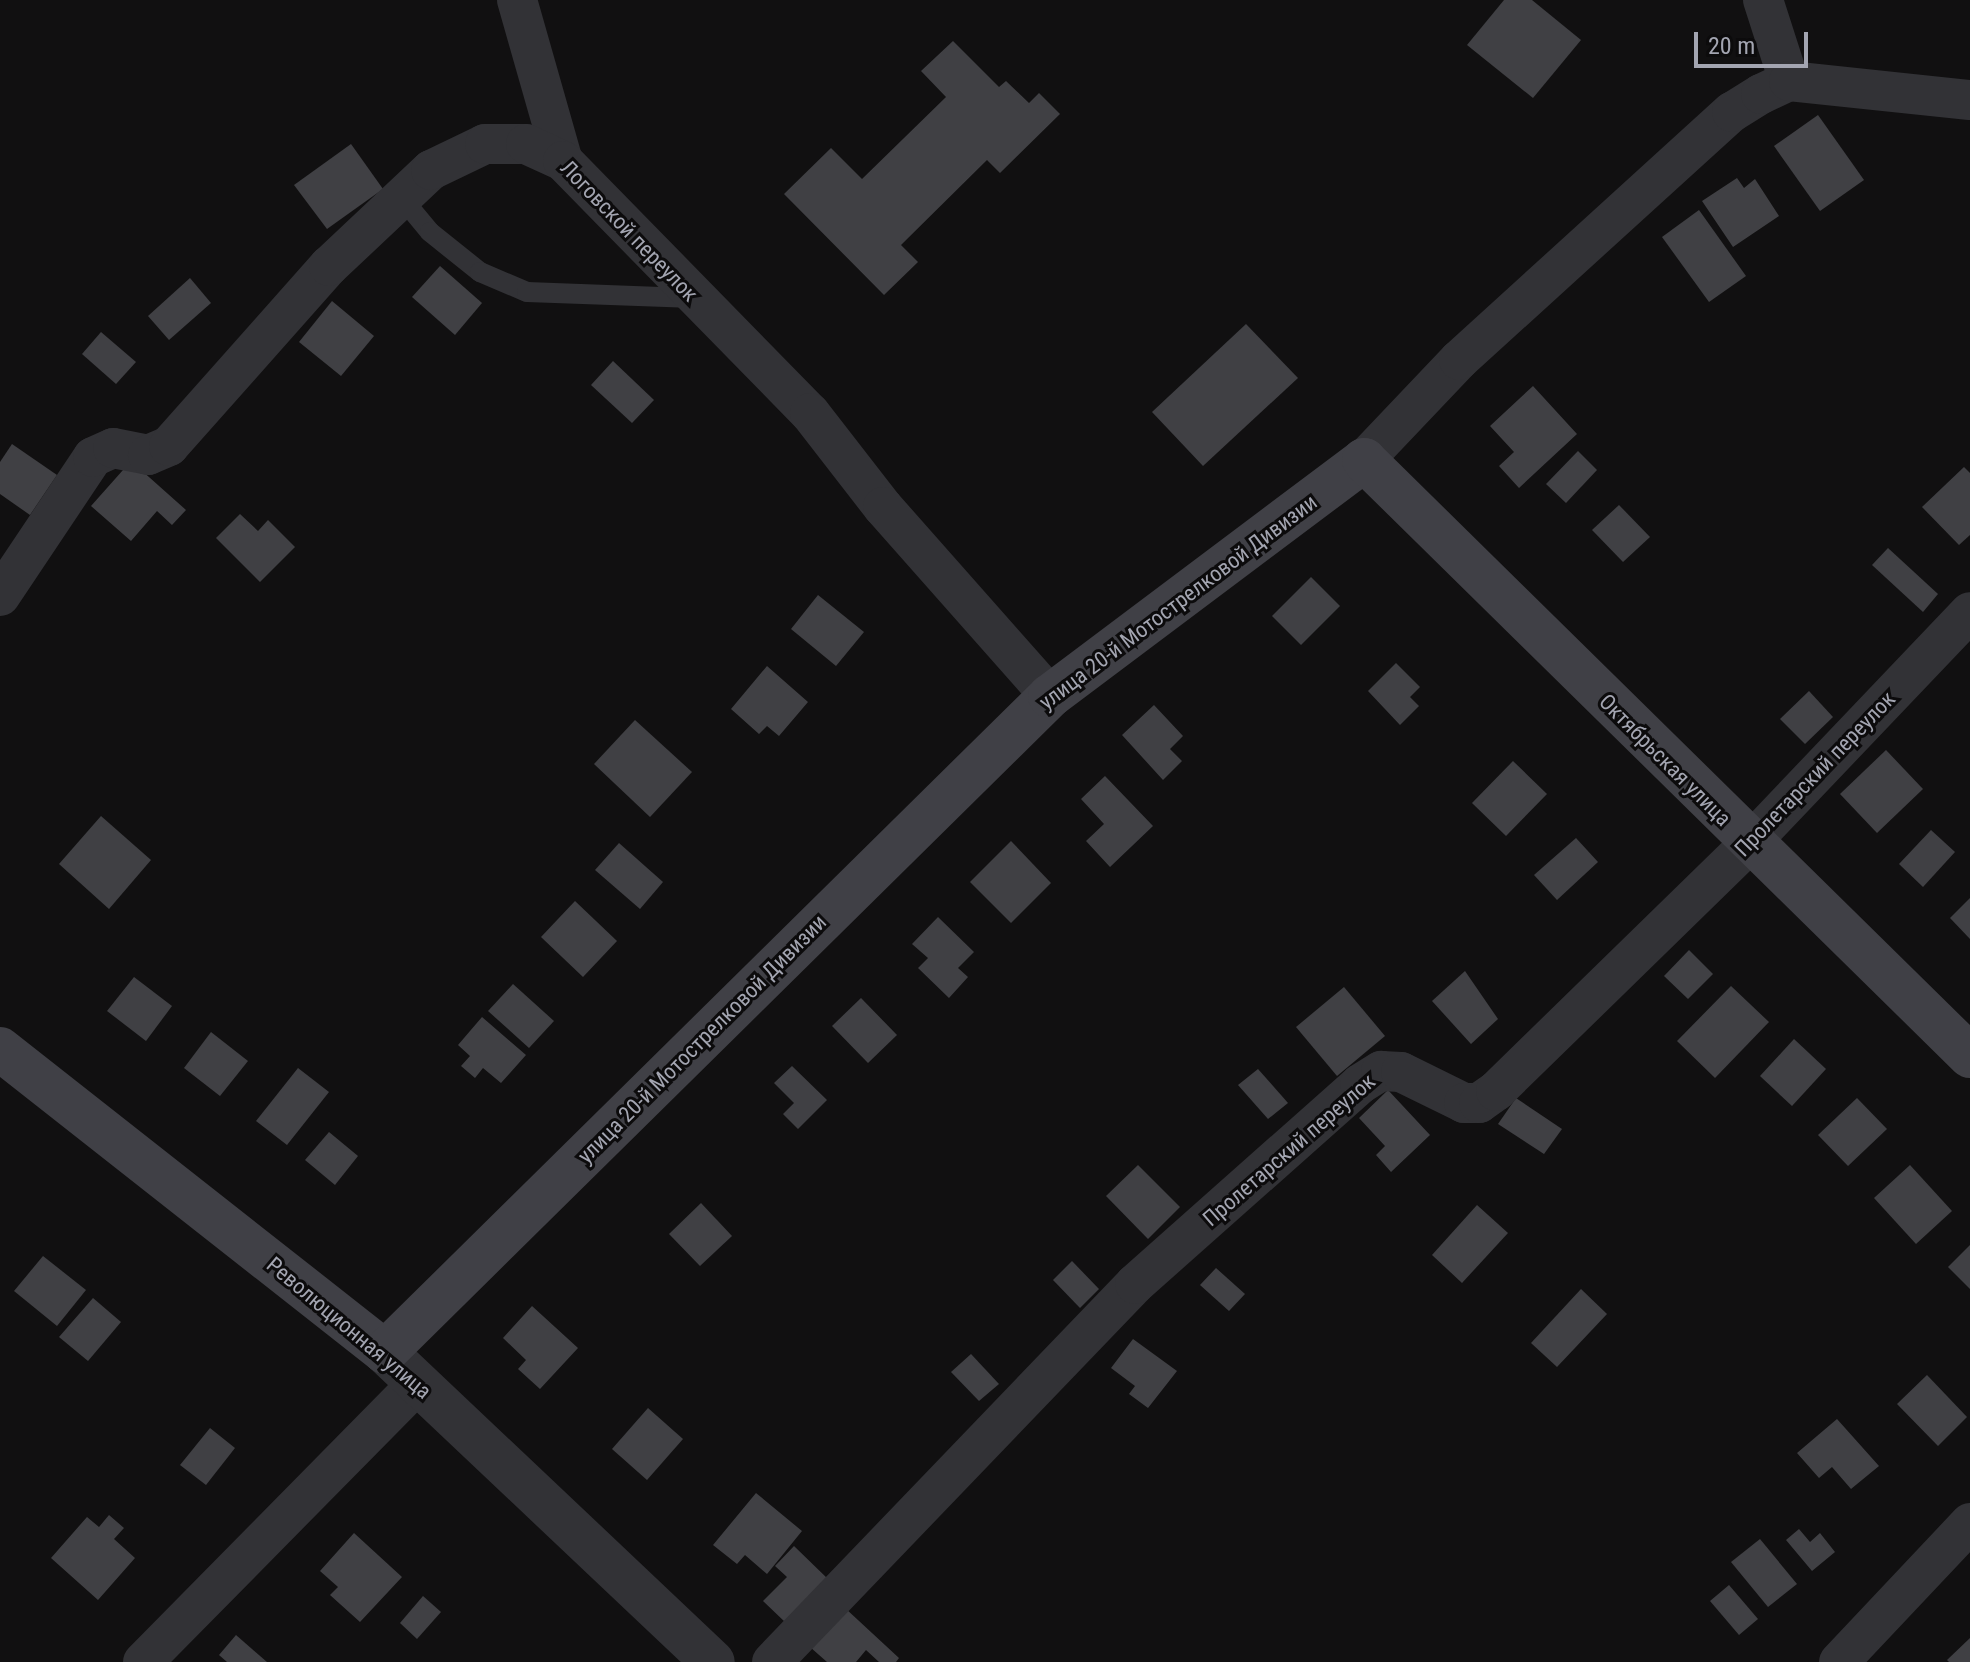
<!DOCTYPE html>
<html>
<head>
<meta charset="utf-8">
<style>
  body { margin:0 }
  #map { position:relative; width:1970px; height:1662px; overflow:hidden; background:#111011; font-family:"Roboto Condensed",sans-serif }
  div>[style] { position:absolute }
  .building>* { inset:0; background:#404044 }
  .service>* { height:20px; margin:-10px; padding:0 10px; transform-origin:10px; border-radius:10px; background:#323236 }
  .minor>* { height:40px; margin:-20px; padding:0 20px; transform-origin:20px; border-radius:20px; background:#323236 }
  .tertiary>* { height:44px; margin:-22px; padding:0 22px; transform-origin:22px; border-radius:22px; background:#323236 }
  .secondary>* { height:44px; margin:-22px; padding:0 22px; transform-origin:22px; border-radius:22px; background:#404046 }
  span { translate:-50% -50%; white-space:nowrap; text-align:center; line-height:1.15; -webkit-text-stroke:6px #0c0b0c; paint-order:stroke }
  .street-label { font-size:22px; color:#a3a5b1 }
  .scale { position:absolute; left:1694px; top:32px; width:114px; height:36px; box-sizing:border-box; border:4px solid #a3a5b1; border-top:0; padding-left:10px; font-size:24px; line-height:28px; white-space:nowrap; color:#a3a5b1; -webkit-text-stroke:6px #0c0b0c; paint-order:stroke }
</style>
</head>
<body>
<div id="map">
  <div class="building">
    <div style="clip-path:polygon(1504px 0,1532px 0,1581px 40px,1533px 98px,1467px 45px)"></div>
    <div style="clip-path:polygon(953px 41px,999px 87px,1006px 81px,1029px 103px,1039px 93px,1060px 114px,1000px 173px,987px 160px,901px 245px,918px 262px,884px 295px,784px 194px,831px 148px,862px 179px,946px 97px,921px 71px)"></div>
    <div style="clip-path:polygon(1818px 115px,1864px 180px,1820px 211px,1774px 146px)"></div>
    <div style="clip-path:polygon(351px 144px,383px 189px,327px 229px,294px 185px)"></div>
    <div style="clip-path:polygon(1737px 178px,1744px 188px,1755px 179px,1779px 216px,1733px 247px,1702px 201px)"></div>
    <div style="clip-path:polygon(1699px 210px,1746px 276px,1709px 302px,1662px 237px)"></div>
    <div style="clip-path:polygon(440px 266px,482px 303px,455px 335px,412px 297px)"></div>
    <div style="clip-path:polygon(190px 278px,211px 303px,169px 340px,148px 316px)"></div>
    <div style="clip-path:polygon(332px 301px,374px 336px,341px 376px,299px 342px)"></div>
    <div style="clip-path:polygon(1246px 324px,1298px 378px,1203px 466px,1152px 412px)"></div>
    <div style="clip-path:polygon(101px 332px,136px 362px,116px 384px,82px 354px)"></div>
    <div style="clip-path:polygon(613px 361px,654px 400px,632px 423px,591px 385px)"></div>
    <div style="clip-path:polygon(1533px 386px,1577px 434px,1519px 488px,1499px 466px,1514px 452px,1490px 426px)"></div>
    <div style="clip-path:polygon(12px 444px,57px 475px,30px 515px,0 494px,0 462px)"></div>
    <div style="clip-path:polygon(1578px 451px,1597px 470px,1566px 503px,1546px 484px)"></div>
    <div style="clip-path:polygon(131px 461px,186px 510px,172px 525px,157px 511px,131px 541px,91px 506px)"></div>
    <div style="clip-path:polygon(1964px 467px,1970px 473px,1970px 535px,1959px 545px,1922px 507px)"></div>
    <div style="clip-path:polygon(1619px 505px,1650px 537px,1623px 562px,1592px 530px)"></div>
    <div style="clip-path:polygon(240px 514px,258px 531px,268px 520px,295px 547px,260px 582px,216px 538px)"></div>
    <div style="clip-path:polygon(1888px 548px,1938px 594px,1923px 612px,1872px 565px)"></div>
    <div style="clip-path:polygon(1311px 577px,1340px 606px,1301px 645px,1272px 616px)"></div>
    <div style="clip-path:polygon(818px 595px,864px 632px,836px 666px,791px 629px)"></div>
    <div style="clip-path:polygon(1396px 663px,1420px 687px,1410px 697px,1419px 706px,1400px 725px,1368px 691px)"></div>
    <div style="clip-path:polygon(767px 666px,808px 702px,779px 736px,767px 726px,759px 734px,731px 709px)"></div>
    <div style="clip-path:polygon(1809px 691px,1833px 717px,1805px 744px,1780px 719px)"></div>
    <div style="clip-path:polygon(1154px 705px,1183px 736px,1170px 749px,1182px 761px,1163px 780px,1122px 735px)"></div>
    <div style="clip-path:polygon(635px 720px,692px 772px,650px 817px,594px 764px)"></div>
    <div style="clip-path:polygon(1886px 750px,1923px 789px,1877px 833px,1840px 794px)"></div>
    <div style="clip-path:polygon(1513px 761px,1547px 794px,1506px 836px,1472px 803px)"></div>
    <div style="clip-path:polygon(1105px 776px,1153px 826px,1110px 867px,1086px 841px,1104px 824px,1081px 799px)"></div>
    <div style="clip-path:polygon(101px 816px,151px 860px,109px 909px,59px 864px)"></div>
    <div style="clip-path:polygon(1931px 830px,1955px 852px,1923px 887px,1899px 864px)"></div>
    <div style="clip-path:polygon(1576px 838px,1598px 862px,1557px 900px,1534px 875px)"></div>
    <div style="clip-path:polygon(1011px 841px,1051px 883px,1011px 923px,970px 882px)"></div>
    <div style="clip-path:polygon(619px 843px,663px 882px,640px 909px,595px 870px)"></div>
    <div style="clip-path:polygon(1970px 898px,1970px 939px,1950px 918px)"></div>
    <div style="clip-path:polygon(575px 901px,617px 941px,583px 977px,541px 937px)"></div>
    <div style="clip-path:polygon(938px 917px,974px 952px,958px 968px,968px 977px,949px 998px,918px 968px,928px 958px,912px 944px)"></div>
    <div style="clip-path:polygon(1689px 950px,1713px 974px,1688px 999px,1664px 976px)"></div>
    <div style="clip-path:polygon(1465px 971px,1498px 1019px,1471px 1044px,1432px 1001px)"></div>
    <div style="clip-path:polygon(134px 977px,172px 1006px,146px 1041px,107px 1011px)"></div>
    <div style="clip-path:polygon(513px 984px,554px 1021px,529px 1048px,488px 1011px)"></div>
    <div style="clip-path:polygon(1731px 986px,1769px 1022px,1715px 1078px,1677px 1041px)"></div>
    <div style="clip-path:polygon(1344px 987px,1385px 1036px,1337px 1076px,1296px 1027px)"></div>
    <div style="clip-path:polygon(861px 998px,897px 1035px,868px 1063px,832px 1026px)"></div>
    <div style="clip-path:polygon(482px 1017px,526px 1055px,501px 1083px,483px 1068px,475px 1078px,461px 1066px,470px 1056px,458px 1045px)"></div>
    <div style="clip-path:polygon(211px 1032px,248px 1061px,220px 1096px,184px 1068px)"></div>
    <div style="clip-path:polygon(1794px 1039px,1826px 1069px,1792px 1106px,1760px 1076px)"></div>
    <div style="clip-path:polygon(792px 1066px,827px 1100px,798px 1129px,783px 1114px,794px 1103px,774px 1083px)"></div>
    <div style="clip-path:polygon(298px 1068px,329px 1092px,287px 1145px,256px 1121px)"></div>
    <div style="clip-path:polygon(1258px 1069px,1288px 1103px,1268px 1119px,1238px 1085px)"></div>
    <div style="clip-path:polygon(1388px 1090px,1430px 1135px,1391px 1172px,1376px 1155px,1385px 1146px,1359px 1118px)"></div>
    <div style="clip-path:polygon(1516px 1098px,1562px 1129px,1544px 1154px,1498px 1124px)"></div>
    <div style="clip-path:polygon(1857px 1098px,1887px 1129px,1848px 1166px,1818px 1135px)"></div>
    <div style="clip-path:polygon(329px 1132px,358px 1156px,335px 1185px,305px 1160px)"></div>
    <div style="clip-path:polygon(1138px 1165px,1180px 1207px,1148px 1239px,1106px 1196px)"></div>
    <div style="clip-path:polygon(1910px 1165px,1952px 1211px,1916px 1244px,1874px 1198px)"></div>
    <div style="clip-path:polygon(701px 1203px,732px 1236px,700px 1266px,669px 1234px)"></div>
    <div style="clip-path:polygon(1477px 1205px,1508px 1233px,1462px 1283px,1432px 1255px)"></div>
    <div style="clip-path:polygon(1970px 1245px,1970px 1289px,1948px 1267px)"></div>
    <div style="clip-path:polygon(43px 1256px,86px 1290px,57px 1326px,14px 1291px)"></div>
    <div style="clip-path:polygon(1072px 1261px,1099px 1289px,1080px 1308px,1053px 1280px)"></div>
    <div style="clip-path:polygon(1216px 1268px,1245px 1294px,1229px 1311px,1200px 1285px)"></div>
    <div style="clip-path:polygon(1581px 1289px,1607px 1314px,1557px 1367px,1531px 1343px)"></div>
    <div style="clip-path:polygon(93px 1298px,121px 1322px,88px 1361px,59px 1337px)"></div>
    <div style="clip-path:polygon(532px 1306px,578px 1348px,540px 1389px,518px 1369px,526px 1360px,503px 1338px)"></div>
    <div style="clip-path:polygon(1133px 1339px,1177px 1371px,1148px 1408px,1129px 1394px,1135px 1386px,1111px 1368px)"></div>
    <div style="clip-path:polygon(971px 1354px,999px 1384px,979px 1401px,951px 1372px)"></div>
    <div style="clip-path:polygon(1927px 1375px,1967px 1417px,1938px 1446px,1897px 1404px)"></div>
    <div style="clip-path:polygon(648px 1408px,683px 1439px,647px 1480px,612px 1449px)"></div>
    <div style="clip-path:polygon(1837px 1419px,1879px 1466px,1851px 1489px,1832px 1467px,1819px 1478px,1797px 1453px)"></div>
    <div style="clip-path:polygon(210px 1428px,235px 1448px,206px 1485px,180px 1465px)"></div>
    <div style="clip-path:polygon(756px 1493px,802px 1531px,767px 1574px,745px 1555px,737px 1564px,713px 1545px)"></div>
    <div style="clip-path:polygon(109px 1515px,124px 1528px,114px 1539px,135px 1558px,98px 1600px,51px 1558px,87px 1517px,99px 1527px)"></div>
    <div style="clip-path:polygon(1799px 1529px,1810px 1542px,1820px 1533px,1835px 1552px,1812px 1571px,1786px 1540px)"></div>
    <div style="clip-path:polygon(354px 1533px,402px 1577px,360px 1622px,330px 1595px,338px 1587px,320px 1571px)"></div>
    <div style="clip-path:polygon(1760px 1539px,1797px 1584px,1768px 1607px,1731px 1562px)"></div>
    <div style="clip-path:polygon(794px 1546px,829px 1580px,786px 1623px,763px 1601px,787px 1577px,775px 1566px)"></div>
    <div style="clip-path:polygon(1729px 1585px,1758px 1619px,1739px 1635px,1710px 1601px)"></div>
    <div style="clip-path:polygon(423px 1596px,441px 1612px,417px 1639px,400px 1623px)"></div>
    <div style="clip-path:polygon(845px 1608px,899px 1658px,896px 1662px,879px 1662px,866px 1650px,856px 1662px,827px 1662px,810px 1647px)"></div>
    <div style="clip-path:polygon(236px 1635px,267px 1662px,227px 1662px,219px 1655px)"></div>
    <div style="clip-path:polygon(1970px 1638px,1970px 1662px,1949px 1662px,1947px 1660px)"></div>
  </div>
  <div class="service">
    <div style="left:401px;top:197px;width:45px;rotate:50.4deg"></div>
    <div style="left:430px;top:232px;width:64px;rotate:38.7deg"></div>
    <div style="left:480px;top:272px;width:51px;rotate:23.1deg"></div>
    <div style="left:527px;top:292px;width:167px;rotate:2.1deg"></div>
  </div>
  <div class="minor">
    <div style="left:517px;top:0;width:167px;rotate:74.1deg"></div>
    <div style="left:1763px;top:0;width:85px;rotate:72.2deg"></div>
    <div style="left:1364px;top:460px;width:138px;rotate:-46.5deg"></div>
    <div style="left:1459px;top:360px;width:369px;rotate:-42.3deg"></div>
    <div style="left:1732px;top:112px;width:34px;rotate:-32deg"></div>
    <div style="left:1761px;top:94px;width:31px;rotate:-25deg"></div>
    <div style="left:1789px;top:81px;width:182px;rotate:6deg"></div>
    <div style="left:0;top:596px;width:167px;rotate:-56.2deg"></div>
    <div style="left:93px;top:457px;width:22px;rotate:-24deg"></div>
    <div style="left:113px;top:448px;width:36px;rotate:11deg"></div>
    <div style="left:148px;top:455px;width:23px;rotate:-23deg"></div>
    <div style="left:169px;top:446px;width:241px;rotate:-48.4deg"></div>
    <div style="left:329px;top:266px;width:140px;rotate:-43.3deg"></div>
    <div style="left:431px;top:170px;width:60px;rotate:-25.7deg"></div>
    <div style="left:485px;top:144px;width:41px"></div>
    <div style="left:526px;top:144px;width:41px;rotate:24.7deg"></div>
    <div style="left:563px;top:161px;width:353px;rotate:45.6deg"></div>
    <div style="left:810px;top:413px;width:119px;rotate:52.2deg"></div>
    <div style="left:883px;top:507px;width:252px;rotate:48.5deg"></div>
    <div style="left:143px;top:1662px;width:392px;rotate:-45.4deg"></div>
    <div style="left:772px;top:1662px;width:524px;rotate:-46.16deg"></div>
    <div style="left:1135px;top:1284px;width:301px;rotate:-41.6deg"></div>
    <div style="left:1360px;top:1084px;width:25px;rotate:-32deg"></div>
    <div style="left:1381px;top:1071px;width:20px;rotate:3deg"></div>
    <div style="left:1401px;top:1072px;width:70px;rotate:26.2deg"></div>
    <div style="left:1464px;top:1103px;width:15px"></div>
    <div style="left:1479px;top:1103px;width:21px;rotate:-35deg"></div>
    <div style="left:1496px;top:1091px;width:354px;rotate:-44.3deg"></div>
    <div style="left:1749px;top:844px;width:320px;rotate:-46.4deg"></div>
    <div style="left:1839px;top:1662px;width:191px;rotate:-46.7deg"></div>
  </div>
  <div class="tertiary">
    <div style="left:385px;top:1352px;width:451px;rotate:43.4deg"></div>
  </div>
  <div class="secondary">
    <div style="left:0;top:1049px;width:490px;rotate:38.2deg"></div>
    <div style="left:385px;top:1352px;width:934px;rotate:-44.61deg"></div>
    <div style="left:1050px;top:696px;width:393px;rotate:-36.9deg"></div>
    <div style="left:1364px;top:460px;width:850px;rotate:44.52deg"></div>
  </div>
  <div class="street-label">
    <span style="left:629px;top:231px;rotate:46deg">Логовской переулок</span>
    <span style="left:1178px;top:602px;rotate:-37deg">улица 20-й Мотострелковой Дивизии</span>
    <span style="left:1665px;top:760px;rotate:45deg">Октябрьская улица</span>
    <span style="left:1815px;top:774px;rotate:-46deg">Пролетарский переулок</span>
    <span style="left:702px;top:1039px;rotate:-45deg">улица 20-й Мотострелковой Дивизии</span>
    <span style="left:1289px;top:1150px;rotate:-41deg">Пролетарский переулок</span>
    <span style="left:349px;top:1328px;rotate:40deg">Революционная улица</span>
  </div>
  <div class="scale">20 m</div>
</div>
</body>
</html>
